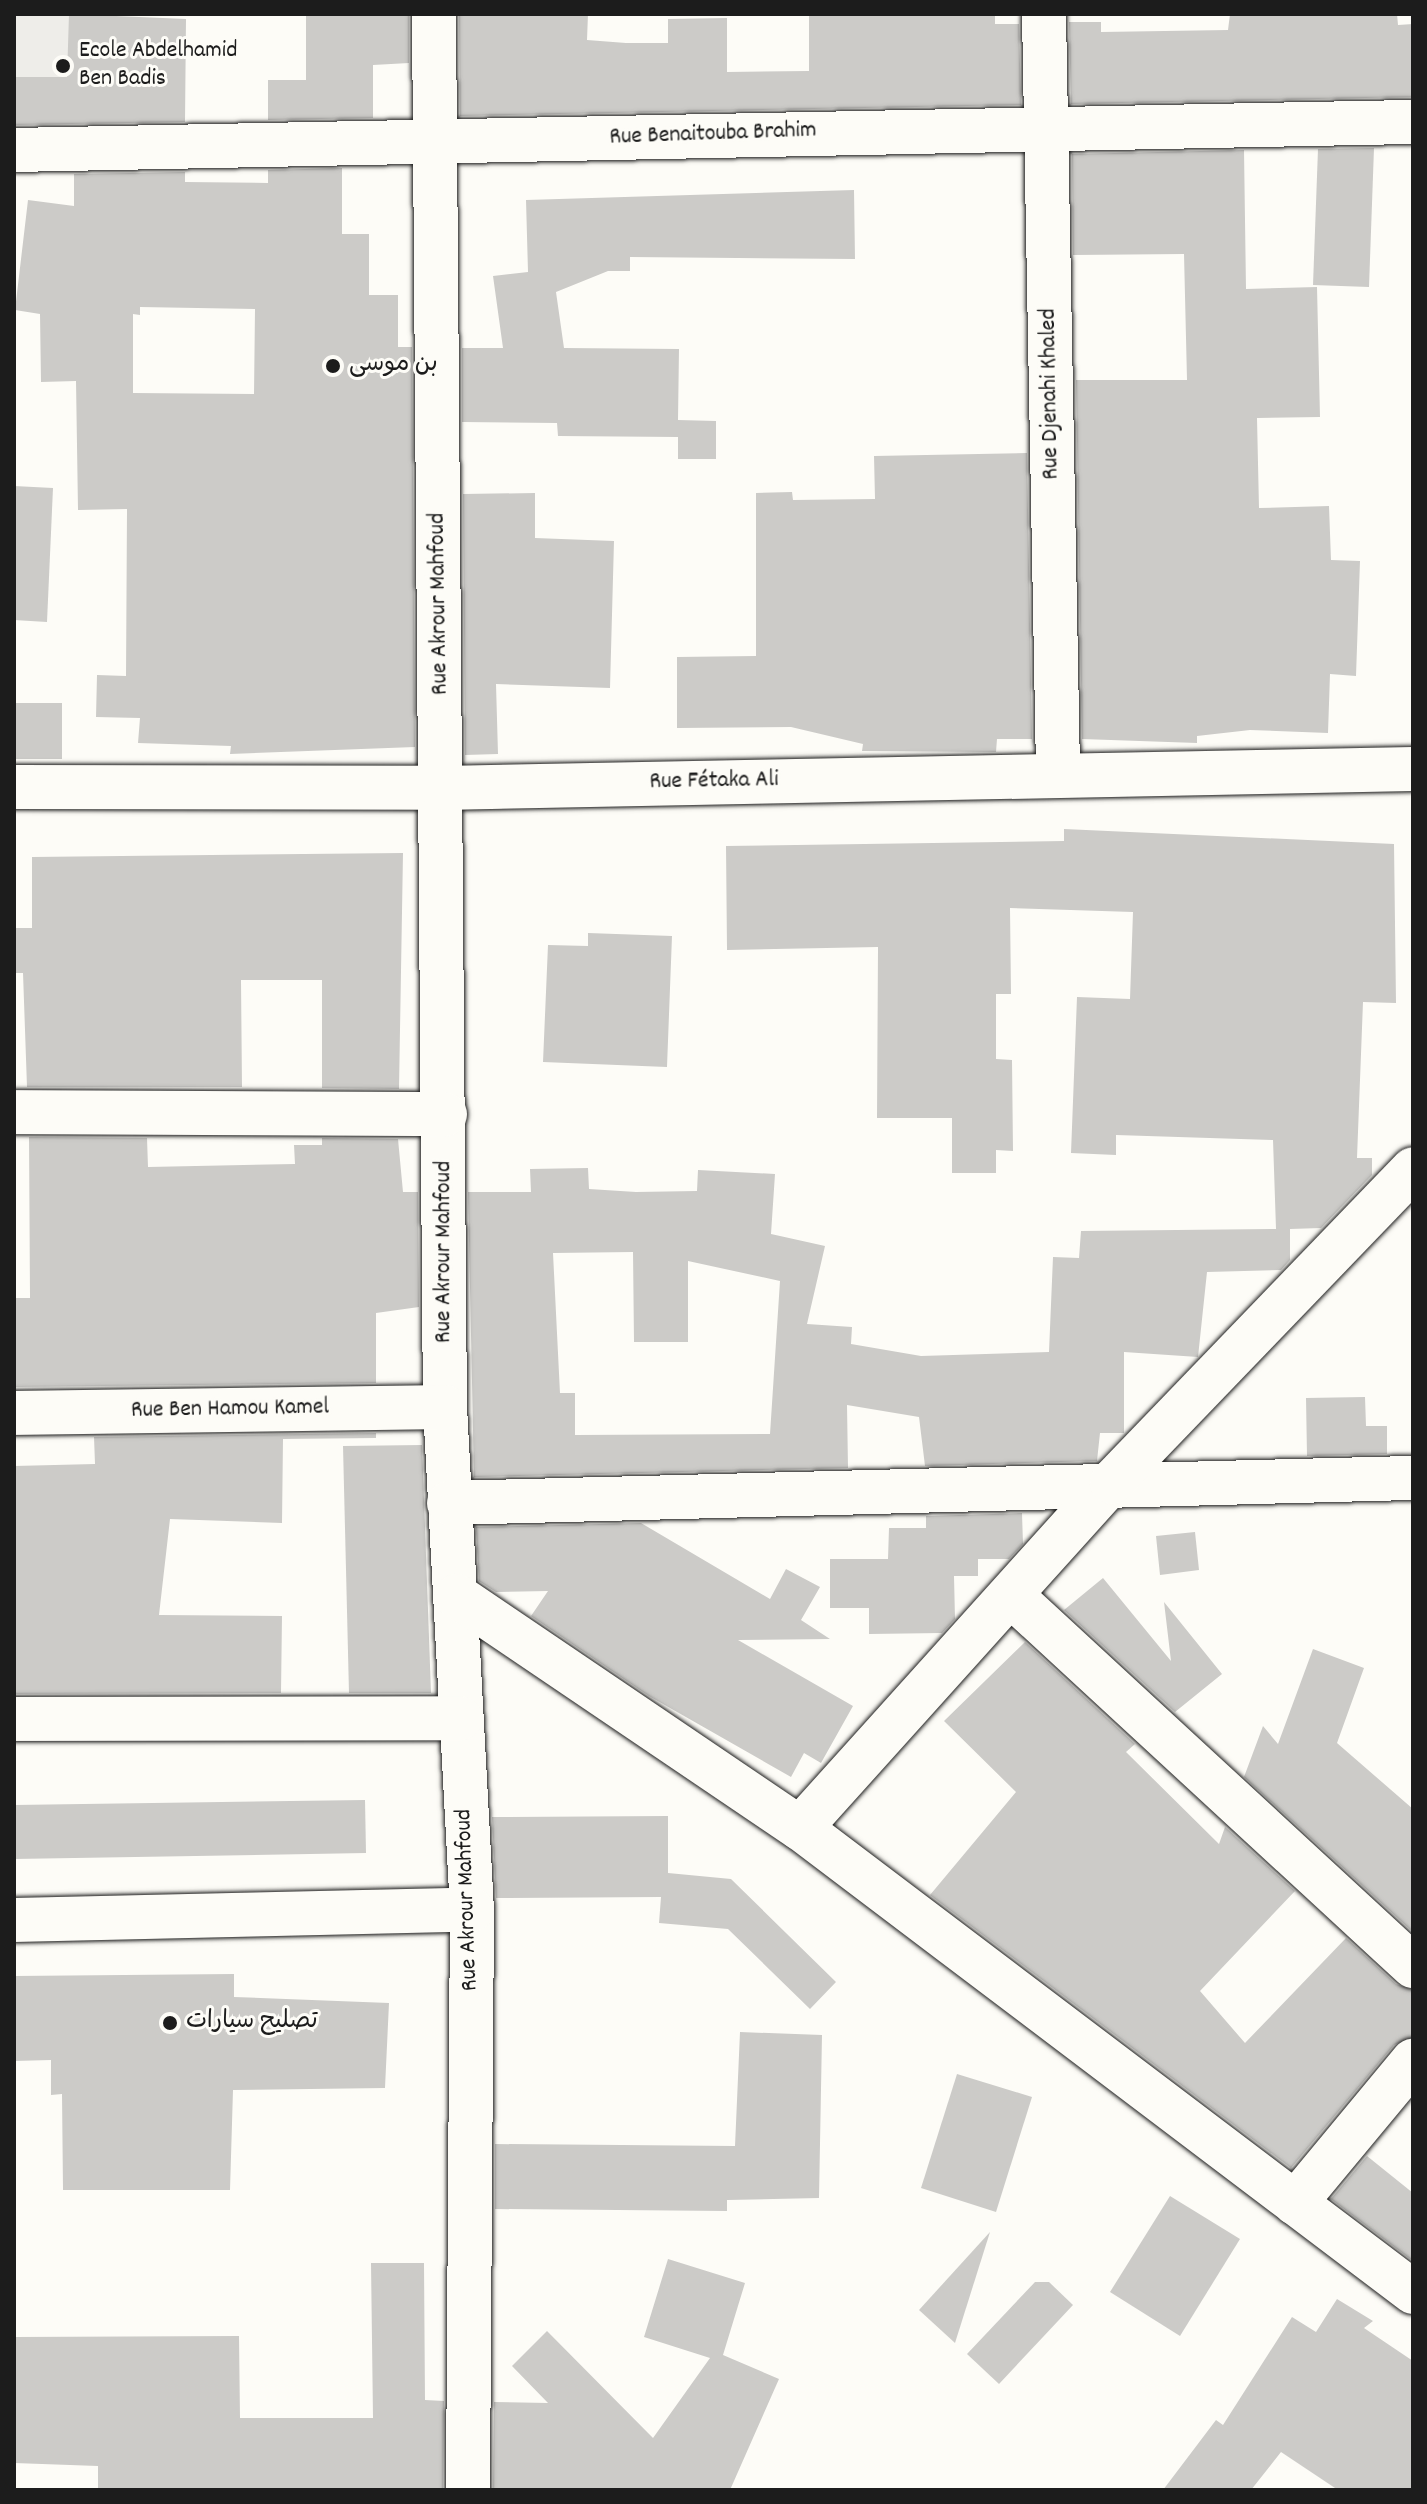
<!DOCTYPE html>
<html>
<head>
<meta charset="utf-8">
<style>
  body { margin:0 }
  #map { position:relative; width:1427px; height:2504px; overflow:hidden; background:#fdfcf7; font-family:Dekko,"Playpen Sans Arabic",sans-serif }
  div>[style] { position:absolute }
  .built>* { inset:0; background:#eeede9 }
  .building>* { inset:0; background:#cccbc8 }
  .roads { filter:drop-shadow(0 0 2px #1c1c1c) drop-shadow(0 0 2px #1c1c1c) }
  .minor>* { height:44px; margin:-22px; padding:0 22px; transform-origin:22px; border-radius:22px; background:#fdfcf7 }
  .dots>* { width:22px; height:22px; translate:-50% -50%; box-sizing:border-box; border:4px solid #fdfcf7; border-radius:50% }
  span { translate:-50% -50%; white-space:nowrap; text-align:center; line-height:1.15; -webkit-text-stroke:6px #fdfcf7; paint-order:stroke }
  .poi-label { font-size:24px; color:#1c1c1c }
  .left { translate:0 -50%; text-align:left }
  .street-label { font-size:24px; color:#1c1c1c }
  .frame { position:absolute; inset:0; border:16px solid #1c1c1c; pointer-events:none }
</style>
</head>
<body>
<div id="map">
  <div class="built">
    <div style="clip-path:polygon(14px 14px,111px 14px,111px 118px,14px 118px)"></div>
  </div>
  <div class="building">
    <div style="clip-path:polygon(69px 14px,186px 19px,185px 122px,14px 125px,14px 77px,67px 77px)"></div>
    <div style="clip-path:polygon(306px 14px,409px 14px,409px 63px,373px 65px,373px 118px,268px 120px,268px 80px,306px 80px)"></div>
    <div style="clip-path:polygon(459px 14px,588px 14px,587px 40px,626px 43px,668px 43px,668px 19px,727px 18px,727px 72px,809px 71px,809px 14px,995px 14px,995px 24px,1019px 24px,1021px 105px,460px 116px)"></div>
    <div style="clip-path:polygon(1230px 14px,1397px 14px,1398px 25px,1413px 24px,1413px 97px,1071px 104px,1069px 22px,1101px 22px,1101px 32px,1228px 30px)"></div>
    <div style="clip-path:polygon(1374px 148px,1369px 287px,1313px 285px,1318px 149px)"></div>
    <div style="clip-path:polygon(1244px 150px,1246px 289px,1317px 287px,1320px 417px,1257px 418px,1259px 508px,1329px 506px,1331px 560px,1360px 561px,1356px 676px,1330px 674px,1328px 733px,1250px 730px,1197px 736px,1197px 743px,1082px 739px,1076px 380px,1187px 380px,1184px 254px,1073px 255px,1072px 154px)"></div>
    <div style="clip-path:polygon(evenodd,342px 168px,342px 234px,369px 234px,369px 295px,398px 295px,398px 347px,412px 347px,415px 747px,230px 754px,231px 746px,138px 743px,140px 718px,96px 717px,97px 675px,126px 676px,127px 509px,78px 510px,76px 381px,41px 382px,40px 314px,15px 310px,28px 200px,74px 206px,74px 174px,185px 172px,185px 182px,268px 183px,268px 170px,342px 168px,140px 307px,255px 309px,254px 394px,133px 393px,133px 314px,140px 315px,140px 307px)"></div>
    <div style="clip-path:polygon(854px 190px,855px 259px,630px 257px,630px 271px,608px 271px,556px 292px,564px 348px,679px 349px,678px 420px,716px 421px,716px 459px,678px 459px,678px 437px,558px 436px,557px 423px,462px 422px,462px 348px,503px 348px,493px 276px,528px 272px,526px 200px)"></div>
    <div style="clip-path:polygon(1027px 453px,1032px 739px,997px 739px,996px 752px,862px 751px,863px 744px,791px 727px,677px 728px,677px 657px,756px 656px,756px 493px,792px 492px,793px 500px,875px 499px,874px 456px)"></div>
    <div style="clip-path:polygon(14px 486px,53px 488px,47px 622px,14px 620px)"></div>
    <div style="clip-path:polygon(535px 493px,535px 538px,614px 541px,610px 688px,496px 684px,498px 754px,465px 755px,463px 494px)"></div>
    <div style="clip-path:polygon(14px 703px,62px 703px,62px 759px,14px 759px)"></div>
    <div style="clip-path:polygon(evenodd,1064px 829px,1394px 844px,1396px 1003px,1363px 1002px,1357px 1158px,1372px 1158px,1372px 1175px,1321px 1228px,1290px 1229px,1290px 1260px,1281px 1270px,1207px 1272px,1198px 1357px,1124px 1352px,1124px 1433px,1100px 1433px,1097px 1461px,925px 1466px,919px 1417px,847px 1405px,848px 1468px,474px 1477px,468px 1192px,531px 1192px,530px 1169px,588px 1168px,589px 1189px,636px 1192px,697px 1191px,698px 1170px,775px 1174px,771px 1234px,825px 1246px,807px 1324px,852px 1327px,851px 1344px,921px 1356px,1049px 1352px,1053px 1257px,1079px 1258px,1081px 1231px,1276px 1229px,1273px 1140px,1116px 1135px,1116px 1155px,1071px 1153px,1077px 997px,1130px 999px,1133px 912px,1010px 908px,1011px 994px,996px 994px,996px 1059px,1012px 1060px,1013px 1151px,996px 1150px,996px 1173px,952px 1173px,952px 1118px,877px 1118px,878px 947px,727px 950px,726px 846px,1064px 841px,1064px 829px,633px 1252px,634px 1342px,688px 1342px,688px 1261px,780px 1281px,770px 1434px,575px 1435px,575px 1393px,560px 1393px,553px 1253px,633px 1252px)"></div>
    <div style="clip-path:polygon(403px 853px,399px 1089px,322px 1088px,322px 980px,241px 980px,242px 1087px,27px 1087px,23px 973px,14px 973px,14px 928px,32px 928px,32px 857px)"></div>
    <div style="clip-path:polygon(588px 933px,672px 936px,667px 1067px,543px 1062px,548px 945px,588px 946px)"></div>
    <div style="clip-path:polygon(29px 1137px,147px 1138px,148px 1167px,295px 1164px,294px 1145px,322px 1145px,322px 1138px,398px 1139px,403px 1192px,418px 1192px,419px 1307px,376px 1313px,376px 1383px,14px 1387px,14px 1298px,30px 1298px)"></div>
    <div style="clip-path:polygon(1365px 1397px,1366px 1426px,1387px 1426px,1387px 1454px,1307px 1456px,1306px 1398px)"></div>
    <div style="clip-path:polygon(376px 1433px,376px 1438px,283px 1439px,282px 1523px,170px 1519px,159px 1615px,282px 1616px,281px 1693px,14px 1694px,14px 1466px,95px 1464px,94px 1437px)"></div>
    <div style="clip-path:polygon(422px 1445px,431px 1693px,349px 1693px,343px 1446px)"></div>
    <div style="clip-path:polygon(1022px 1513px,1023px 1544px,1009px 1559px,978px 1559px,978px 1576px,954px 1576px,955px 1619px,942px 1633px,869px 1634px,869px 1608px,830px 1608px,830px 1559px,888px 1559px,889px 1528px,926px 1528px,926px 1516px)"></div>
    <div style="clip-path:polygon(641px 1523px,770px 1599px,786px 1569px,820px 1587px,801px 1620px,830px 1639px,738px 1640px,853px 1706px,821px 1763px,804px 1753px,791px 1777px,649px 1696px,531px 1616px,548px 1591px,496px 1592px,479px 1581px,476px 1527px)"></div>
    <div style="clip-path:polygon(1195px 1532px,1199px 1570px,1160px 1575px,1156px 1536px)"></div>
    <div style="clip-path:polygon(1103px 1578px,1171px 1661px,1164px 1602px,1222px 1674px,1175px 1712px,1064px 1610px)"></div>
    <div style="clip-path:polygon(1025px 1642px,1135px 1744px,1126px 1752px,1219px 1844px,1225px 1827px,1295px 1891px,1200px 1991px,1245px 2043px,1346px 1938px,1396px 1984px,1413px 1990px,1413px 2037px,1394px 2045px,1291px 2168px,930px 1895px,1016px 1792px,944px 1721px)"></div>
    <div style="clip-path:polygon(1313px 1649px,1364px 1668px,1337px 1743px,1413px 1809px,1413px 1932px,1244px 1777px,1263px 1726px,1278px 1744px)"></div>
    <div style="clip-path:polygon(365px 1800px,366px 1853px,14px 1859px,14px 1805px)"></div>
    <div style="clip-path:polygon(668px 1816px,668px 1873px,731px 1879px,836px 1982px,810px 2009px,728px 1929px,659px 1923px,661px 1897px,496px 1898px,492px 1817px)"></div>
    <div style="clip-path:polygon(234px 1974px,234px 1997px,389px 2003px,385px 2088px,233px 2090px,230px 2190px,63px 2190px,62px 2094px,51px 2095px,51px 2060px,14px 2061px,14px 1976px)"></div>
    <div style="clip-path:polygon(740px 2032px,822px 2035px,819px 2198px,727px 2200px,727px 2211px,495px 2209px,495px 2144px,735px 2146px)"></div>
    <div style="clip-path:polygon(957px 2074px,1032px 2097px,996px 2212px,921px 2188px)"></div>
    <div style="clip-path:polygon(1367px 2156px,1413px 2193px,1413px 2261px,1331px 2199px)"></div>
    <div style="clip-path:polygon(1170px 2196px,1240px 2239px,1180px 2336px,1110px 2292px)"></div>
    <div style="clip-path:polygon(990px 2232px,955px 2343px,919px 2310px)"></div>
    <div style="clip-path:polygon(668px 2259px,745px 2283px,723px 2355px,779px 2379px,730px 2490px,493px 2490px,494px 2402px,548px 2403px,512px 2366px,547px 2331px,653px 2438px,710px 2358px,644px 2337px)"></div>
    <div style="clip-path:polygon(371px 2263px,424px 2263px,425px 2400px,444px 2401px,443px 2490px,98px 2490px,98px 2466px,14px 2463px,14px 2337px,239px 2336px,240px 2418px,373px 2418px)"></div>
    <div style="clip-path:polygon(1035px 2282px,1049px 2282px,1073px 2305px,999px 2384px,967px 2354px)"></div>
    <div style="clip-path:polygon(1337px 2299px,1373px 2321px,1364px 2328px,1413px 2361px,1413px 2490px,1338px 2490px,1281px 2452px,1251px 2490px,1163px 2490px,1216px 2420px,1223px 2425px,1292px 2317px,1316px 2332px)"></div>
  </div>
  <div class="roads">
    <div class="minor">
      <div style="left:434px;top:14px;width:1393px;rotate:89.55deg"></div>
      <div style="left:445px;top:1407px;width:504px;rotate:86.93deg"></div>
      <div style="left:472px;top:1910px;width:580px;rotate:90.4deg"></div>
      <div style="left:1044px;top:14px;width:760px;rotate:88.94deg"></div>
      <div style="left:14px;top:150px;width:1399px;rotate:-1.15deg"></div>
      <div style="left:14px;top:787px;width:428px;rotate:0.1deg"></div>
      <div style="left:442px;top:788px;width:971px;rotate:-1.12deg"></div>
      <div style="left:14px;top:1112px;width:431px;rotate:0.3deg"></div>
      <div style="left:14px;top:1413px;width:431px;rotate:-0.8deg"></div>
      <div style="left:449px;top:1503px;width:964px;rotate:-1.49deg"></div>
      <div style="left:457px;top:1596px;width:414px;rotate:34.1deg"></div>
      <div style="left:800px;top:1828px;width:769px;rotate:37.12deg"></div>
      <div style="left:1014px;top:1598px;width:543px;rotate:42.69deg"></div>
      <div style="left:14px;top:1719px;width:446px;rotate:-0.1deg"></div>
      <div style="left:800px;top:1828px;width:466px;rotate:-48deg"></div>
      <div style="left:1112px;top:1482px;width:434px;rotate:-46.1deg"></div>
      <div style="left:14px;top:1920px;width:458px;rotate:-1.3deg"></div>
      <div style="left:1295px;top:2203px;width:185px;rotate:-50.3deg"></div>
    </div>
  </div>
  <div class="dots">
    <div style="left:63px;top:66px;background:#1c1c1c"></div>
    <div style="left:333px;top:366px;background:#1c1c1c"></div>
    <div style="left:170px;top:2023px;background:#1c1c1c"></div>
  </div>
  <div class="poi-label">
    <span class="left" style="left:79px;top:66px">Ecole Abdelhamid<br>Ben Badis</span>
    <span class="left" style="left:349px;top:366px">بن موسى</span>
    <span class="left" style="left:186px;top:2023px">تصليح سيارات</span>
  </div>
  <div class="street-label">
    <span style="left:713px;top:135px;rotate:-2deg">Rue Benaitouba Brahim</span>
    <span style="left:1051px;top:394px;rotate:-91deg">Rue Djenahi Khaled</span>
    <span style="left:440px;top:604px;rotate:-91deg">Rue Akrour Mahfoud</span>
    <span style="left:714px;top:782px;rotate:-1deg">Rue Fétaka Ali</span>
    <span style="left:445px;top:1252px;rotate:-90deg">Rue Akrour Mahfoud</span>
    <span style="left:230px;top:1410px;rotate:-1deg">Rue Ben Hamou Kamel</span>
    <span style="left:468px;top:1900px;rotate:-92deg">Rue Akrour Mahfoud</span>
  </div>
  <div class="frame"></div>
</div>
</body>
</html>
